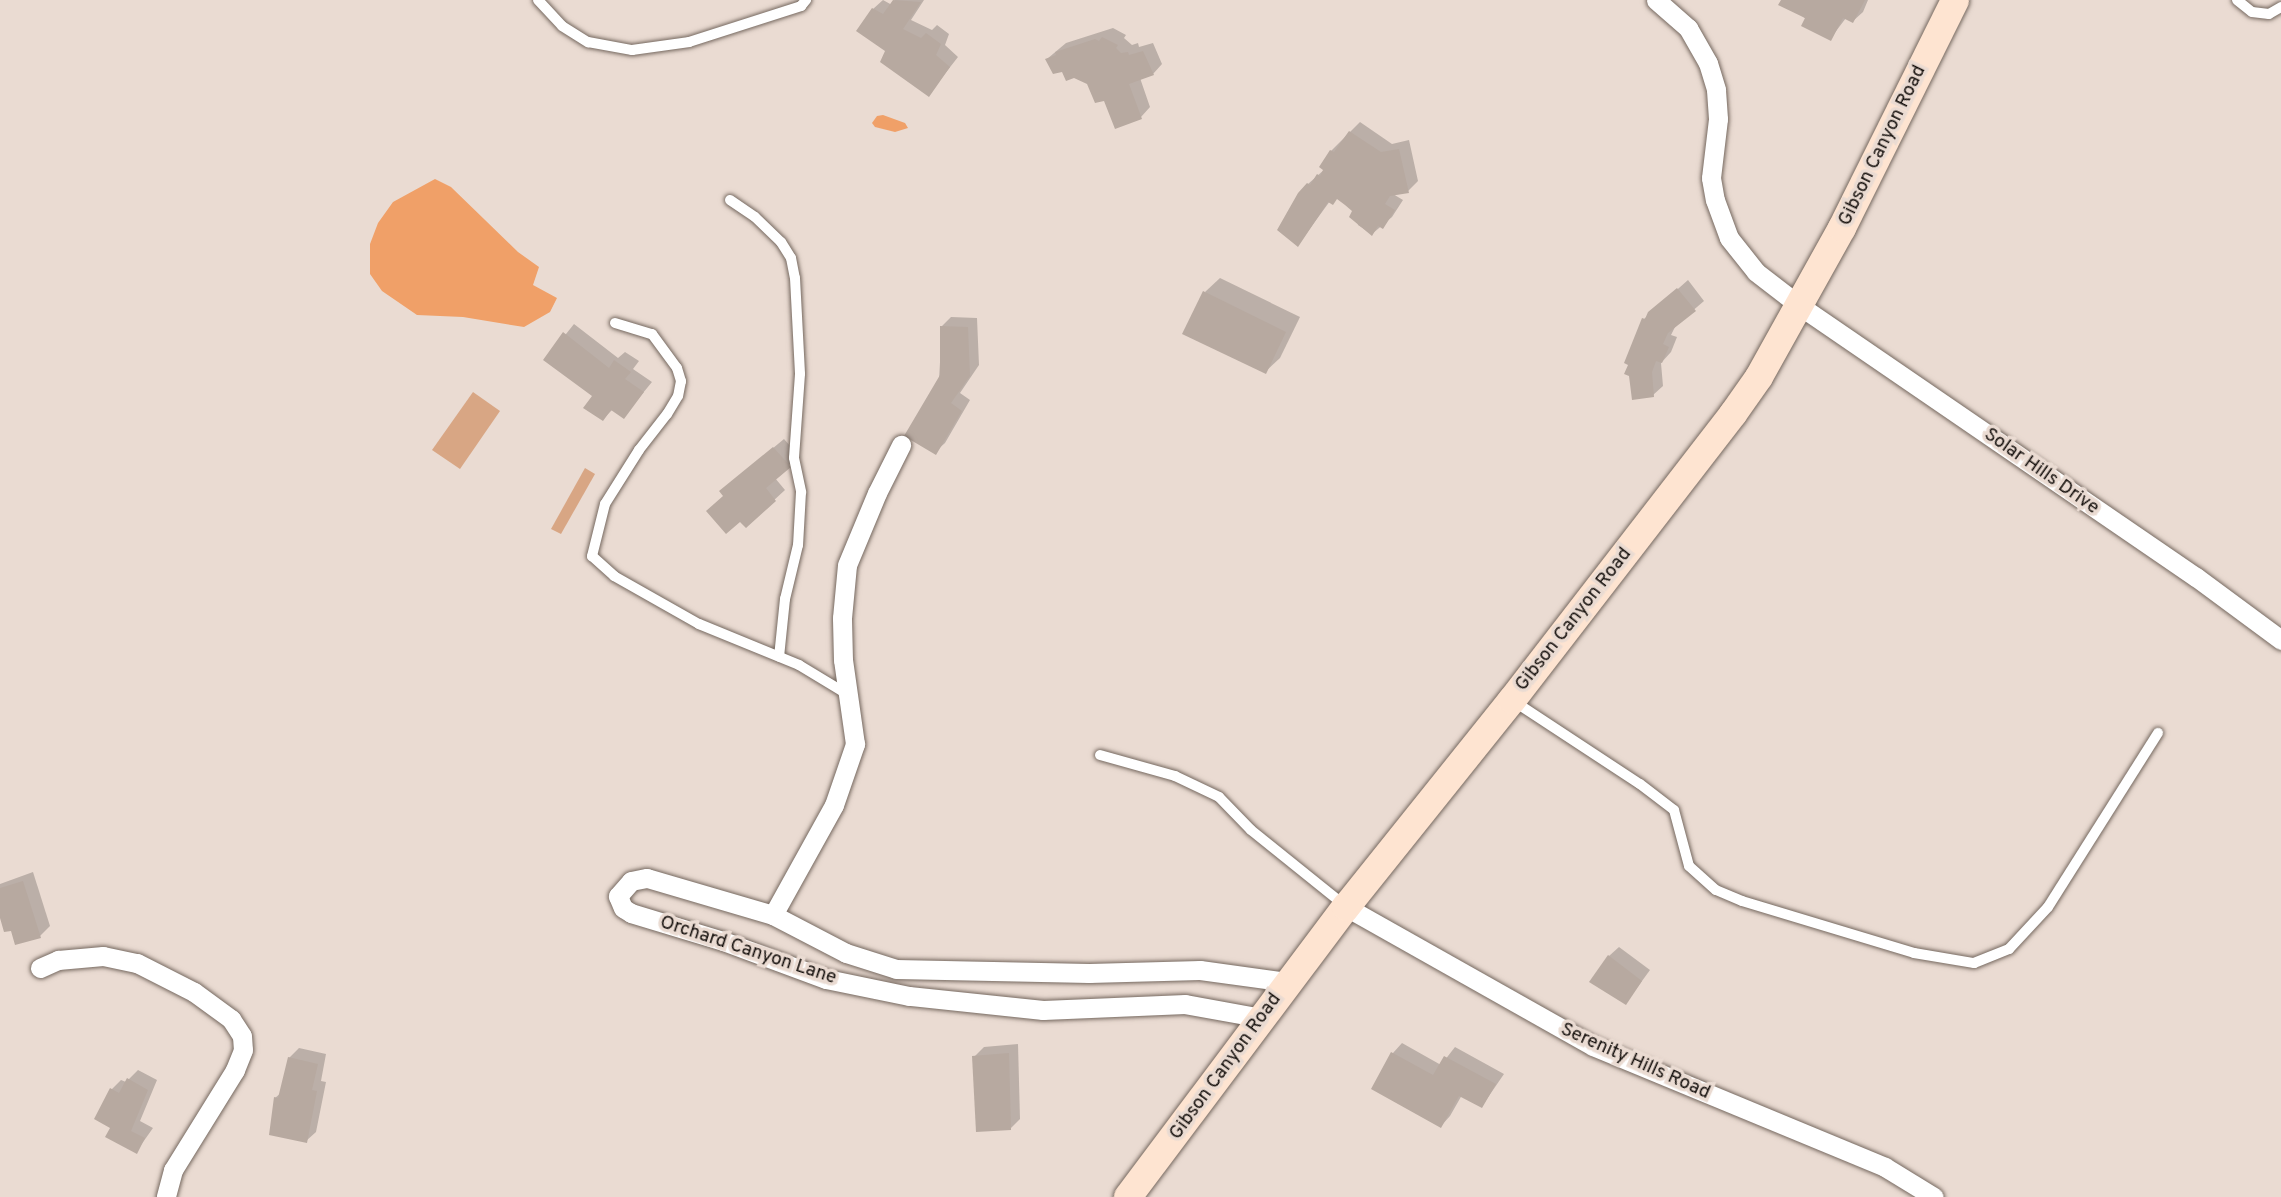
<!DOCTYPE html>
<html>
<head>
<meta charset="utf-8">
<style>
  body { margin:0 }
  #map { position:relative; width:2281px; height:1197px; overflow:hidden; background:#eadbd2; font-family:Overpass,sans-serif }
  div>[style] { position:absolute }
  .green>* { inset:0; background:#d8a684 }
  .water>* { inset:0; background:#f0a068 }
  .shadow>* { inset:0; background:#0003 }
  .building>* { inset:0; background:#b7a9a0 }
  .roads { filter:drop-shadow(0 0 2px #75685f) drop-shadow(0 0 2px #75685f) }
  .lane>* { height:10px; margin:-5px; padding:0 5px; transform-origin:5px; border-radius:5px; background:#fff }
  .street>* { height:19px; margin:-9.5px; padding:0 9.5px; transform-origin:9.5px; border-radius:9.5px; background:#fff }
  .secondary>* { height:28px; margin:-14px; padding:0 14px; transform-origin:14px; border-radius:14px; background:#fee4d1 }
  span { translate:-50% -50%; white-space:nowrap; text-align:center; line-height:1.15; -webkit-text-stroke:7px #eadbd2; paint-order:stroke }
  .street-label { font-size:19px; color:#140f0c }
</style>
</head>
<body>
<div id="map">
  <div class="green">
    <div style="clip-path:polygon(473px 392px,500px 411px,460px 469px,432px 450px)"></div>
    <div style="clip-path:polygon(585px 468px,595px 474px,561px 534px,551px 529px)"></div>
  </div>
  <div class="water">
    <div style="clip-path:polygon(883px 115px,905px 123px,908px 128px,895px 132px,875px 127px,872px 123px,877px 116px)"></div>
    <div style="clip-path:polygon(435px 179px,451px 187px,518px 252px,539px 267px,533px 285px,557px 298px,550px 312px,524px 327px,463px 317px,417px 315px,382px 291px,370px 274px,370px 244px,378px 223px,393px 202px)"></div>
  </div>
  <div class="shadow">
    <div style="clip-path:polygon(883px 0,892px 5px,895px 0,924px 0,911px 20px,932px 30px,937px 25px,949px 34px,945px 45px,958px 57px,929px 94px,887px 50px,873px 9px)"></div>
    <div style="clip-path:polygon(1783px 0,1868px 0,1863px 12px,1853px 21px,1846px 18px,1830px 39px)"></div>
    <div style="clip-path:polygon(1113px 28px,1126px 35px,1124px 38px,1132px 45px,1138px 43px,1139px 47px,1153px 43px,1162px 64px,1153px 74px,1140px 78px,1150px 107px,1141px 117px,1105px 99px,1088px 83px,1047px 59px,1066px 43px)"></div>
    <div style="clip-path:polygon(1360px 122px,1392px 144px,1409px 140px,1418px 181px,1408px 191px,1393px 194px,1403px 200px,1392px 217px,1372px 234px,1358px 225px,1355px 210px,1338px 198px,1330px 201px,1298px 245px,1308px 184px,1325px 169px,1331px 151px)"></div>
    <div style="clip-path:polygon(1220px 278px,1300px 317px,1280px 358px,1265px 372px,1205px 292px)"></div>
    <div style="clip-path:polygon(1688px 280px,1704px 301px,1676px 325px,1671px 335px,1677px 337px,1671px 352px,1661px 363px,1663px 386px,1653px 395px,1644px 319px)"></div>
    <div style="clip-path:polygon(951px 317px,977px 318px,979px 365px,960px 393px,970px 400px,945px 443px,935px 452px,942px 326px)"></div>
    <div style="clip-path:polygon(574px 324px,618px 358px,625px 352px,639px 361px,633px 369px,652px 382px,624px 416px,613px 409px,603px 419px,594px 395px,546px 359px)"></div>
    <div style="clip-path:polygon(784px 439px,799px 456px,775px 478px,785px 490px,746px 526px,721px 491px)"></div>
    <div style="clip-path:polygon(33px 872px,50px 926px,40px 936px,0 912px,0 884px)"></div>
    <div style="clip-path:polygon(1619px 947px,1650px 970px,1626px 1003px,1609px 956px)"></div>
    <div style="clip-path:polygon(1402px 1043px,1441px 1065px,1455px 1047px,1504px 1074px,1482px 1106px,1462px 1095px,1450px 1116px,1441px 1126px,1373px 1088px,1393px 1053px)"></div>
    <div style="clip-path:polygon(1018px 1044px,1020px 1119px,1011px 1128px,974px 1057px,984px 1047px)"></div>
    <div style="clip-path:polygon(299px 1048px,326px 1054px,321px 1081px,326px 1082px,316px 1132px,306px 1141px,275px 1098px,282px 1092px,289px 1058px)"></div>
    <div style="clip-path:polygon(138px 1070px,157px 1080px,140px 1121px,153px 1128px,136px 1152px,112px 1127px,112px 1089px,121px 1080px,126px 1082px)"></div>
  </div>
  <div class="building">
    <div style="clip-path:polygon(893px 0,921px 2px,903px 29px,921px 38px,926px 33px,941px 44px,936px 55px,950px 67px,929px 97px,880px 62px,885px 51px,856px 31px,872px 8px,883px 14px)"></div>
    <div style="clip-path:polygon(1781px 0,1865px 0,1853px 23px,1843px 18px,1831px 41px,1801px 26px,1805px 18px,1778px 5px)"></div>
    <div style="clip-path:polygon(1102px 37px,1118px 45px,1116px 48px,1121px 53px,1128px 52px,1129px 55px,1143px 51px,1154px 75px,1129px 84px,1142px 119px,1115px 129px,1104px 101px,1095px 103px,1087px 84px,1074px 78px,1066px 81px,1062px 72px,1053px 74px,1045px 59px,1056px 55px,1055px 52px,1095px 39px,1099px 41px)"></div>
    <div style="clip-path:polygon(1349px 131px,1381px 152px,1399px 149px,1409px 193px,1390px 196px,1385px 204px,1395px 210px,1383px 229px,1378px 226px,1372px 236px,1349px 217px,1352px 211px,1345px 205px,1337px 199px,1333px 205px,1328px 202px,1298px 247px,1277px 230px,1298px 193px,1307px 183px,1310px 185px,1317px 174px,1320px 176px,1323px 170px,1319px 167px,1330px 150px,1334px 152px)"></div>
    <div style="clip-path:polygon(1677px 288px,1696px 311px,1668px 333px,1663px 344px,1669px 347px,1662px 363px,1656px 361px,1652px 372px,1654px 397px,1632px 400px,1629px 376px,1624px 374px,1628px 365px,1624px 363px,1642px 318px,1645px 319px,1648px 312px)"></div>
    <div style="clip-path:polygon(1203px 291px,1286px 332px,1266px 374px,1182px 334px)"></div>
    <div style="clip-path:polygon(940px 326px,968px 327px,970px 376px,951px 403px,962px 411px,936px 455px,904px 436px,940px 375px)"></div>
    <div style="clip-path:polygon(563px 332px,609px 368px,614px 360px,631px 372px,625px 379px,644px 392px,624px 419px,611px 410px,603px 421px,583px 408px,592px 396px,543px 360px)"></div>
    <div style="clip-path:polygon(773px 447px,791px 467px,766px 488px,776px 501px,746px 528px,740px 522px,726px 534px,706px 511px,723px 496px,719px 491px)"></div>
    <div style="clip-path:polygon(23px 881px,41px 938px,15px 945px,11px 931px,4px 932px,0 918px,0 888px)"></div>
    <div style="clip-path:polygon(1608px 955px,1642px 981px,1626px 1005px,1589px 982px)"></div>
    <div style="clip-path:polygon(1391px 1052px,1433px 1075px,1444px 1056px,1496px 1084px,1482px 1108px,1459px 1096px,1441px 1128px,1371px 1089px)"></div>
    <div style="clip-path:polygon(1009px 1053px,1011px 1130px,976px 1132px,972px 1056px)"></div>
    <div style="clip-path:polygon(288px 1057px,318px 1064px,312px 1090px,317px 1091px,307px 1143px,269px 1135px,274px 1097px,278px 1098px)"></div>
    <div style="clip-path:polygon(127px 1078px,148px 1090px,131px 1131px,145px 1138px,137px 1154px,105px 1137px,110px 1128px,94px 1119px,110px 1088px,119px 1093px)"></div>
  </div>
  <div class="roads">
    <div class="lane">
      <div style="left:538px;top:0;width:35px;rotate:47deg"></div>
      <div style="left:562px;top:26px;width:31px;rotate:32deg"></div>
      <div style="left:588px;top:42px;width:45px;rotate:10.3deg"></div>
      <div style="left:632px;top:50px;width:58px;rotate:-8deg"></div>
      <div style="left:689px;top:42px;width:118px;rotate:-17.8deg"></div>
      <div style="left:801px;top:6px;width:8px;rotate:-50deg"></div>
      <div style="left:2237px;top:0;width:19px;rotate:39deg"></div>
      <div style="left:2252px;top:12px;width:17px;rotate:7deg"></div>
      <div style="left:2269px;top:14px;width:14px;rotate:-30deg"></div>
      <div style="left:730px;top:200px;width:30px;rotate:34deg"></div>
      <div style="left:755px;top:217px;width:36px;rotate:44deg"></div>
      <div style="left:781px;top:242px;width:19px;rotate:58deg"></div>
      <div style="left:791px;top:258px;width:20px;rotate:79deg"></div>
      <div style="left:795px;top:278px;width:96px;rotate:87deg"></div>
      <div style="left:800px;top:374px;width:84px;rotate:94.1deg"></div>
      <div style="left:794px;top:458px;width:35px;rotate:78deg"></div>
      <div style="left:801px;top:492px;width:53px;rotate:93.2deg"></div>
      <div style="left:798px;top:545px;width:56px;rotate:103.5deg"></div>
      <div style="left:785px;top:599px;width:58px;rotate:95.9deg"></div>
      <div style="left:615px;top:323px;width:39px;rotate:17deg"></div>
      <div style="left:652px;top:334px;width:42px;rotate:53.7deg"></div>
      <div style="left:677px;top:368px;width:14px;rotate:73deg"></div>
      <div style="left:681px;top:381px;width:15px;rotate:101deg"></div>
      <div style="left:678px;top:396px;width:21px;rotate:121deg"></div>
      <div style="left:667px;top:414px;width:46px;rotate:127.9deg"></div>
      <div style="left:639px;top:450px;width:64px;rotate:122.2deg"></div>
      <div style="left:605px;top:504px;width:54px;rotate:104deg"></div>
      <div style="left:592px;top:556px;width:30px;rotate:42deg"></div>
      <div style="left:614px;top:576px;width:98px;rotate:29.5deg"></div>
      <div style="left:699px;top:624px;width:108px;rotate:22.3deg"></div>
      <div style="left:799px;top:665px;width:56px;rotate:31.1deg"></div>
      <div style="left:1515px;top:702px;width:149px;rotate:33.3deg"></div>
      <div style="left:1640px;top:784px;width:43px;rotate:37.4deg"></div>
      <div style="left:1674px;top:810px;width:58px;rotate:75deg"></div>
      <div style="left:1689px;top:866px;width:36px;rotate:42deg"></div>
      <div style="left:1716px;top:890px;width:28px;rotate:23deg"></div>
      <div style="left:1742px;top:901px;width:180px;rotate:16.8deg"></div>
      <div style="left:1914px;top:953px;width:61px;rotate:9.5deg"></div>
      <div style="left:1974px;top:963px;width:38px;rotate:-22deg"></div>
      <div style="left:2009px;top:949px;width:57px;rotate:-47.1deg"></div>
      <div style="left:2048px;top:907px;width:206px;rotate:-57.7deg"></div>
      <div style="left:1100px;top:755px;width:78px;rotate:15.6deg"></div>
      <div style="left:1175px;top:776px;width:49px;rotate:25.5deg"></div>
      <div style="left:1219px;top:797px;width:46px;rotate:45.9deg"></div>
      <div style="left:1251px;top:830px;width:118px;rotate:38.8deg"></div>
    </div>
    <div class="street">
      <div style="left:1656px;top:0;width:43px;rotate:41.2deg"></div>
      <div style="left:1688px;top:28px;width:40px;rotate:60.3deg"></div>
      <div style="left:1708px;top:63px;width:28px;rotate:73deg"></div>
      <div style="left:1716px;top:90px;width:29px;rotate:86deg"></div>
      <div style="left:1718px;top:119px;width:59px;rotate:96.8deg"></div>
      <div style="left:1711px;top:178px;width:22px;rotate:80deg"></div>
      <div style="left:1715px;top:200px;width:40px;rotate:69.8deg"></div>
      <div style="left:1729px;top:238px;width:43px;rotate:51.5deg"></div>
      <div style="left:1756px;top:272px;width:56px;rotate:37.7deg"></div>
      <div style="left:1800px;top:306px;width:480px;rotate:34.4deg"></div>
      <div style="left:2196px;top:577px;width:106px;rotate:36.5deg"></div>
      <div style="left:1346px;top:907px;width:283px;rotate:29.4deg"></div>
      <div style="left:1593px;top:1046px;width:316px;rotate:22.5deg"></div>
      <div style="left:1885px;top:1167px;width:57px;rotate:31.5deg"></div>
      <div style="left:773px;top:915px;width:126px;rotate:-61deg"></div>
      <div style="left:834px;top:805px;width:65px;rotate:-71deg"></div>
      <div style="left:855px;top:744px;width:85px;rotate:-98.1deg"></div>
      <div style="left:843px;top:660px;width:42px;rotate:-91.4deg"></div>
      <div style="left:842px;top:618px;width:53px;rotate:-84.6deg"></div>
      <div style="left:847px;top:565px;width:78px;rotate:-67.4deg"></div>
      <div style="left:877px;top:493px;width:54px;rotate:-63.4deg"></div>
      <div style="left:40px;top:968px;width:20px;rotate:-24deg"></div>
      <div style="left:58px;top:960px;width:45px;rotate:-5.1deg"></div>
      <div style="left:103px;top:956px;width:35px;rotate:12deg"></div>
      <div style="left:137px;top:963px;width:64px;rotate:27deg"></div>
      <div style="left:194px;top:992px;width:46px;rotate:36.1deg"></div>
      <div style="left:231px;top:1019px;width:20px;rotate:57deg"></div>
      <div style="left:242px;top:1036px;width:14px;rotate:86deg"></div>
      <div style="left:243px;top:1050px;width:22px;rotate:112deg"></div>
      <div style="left:235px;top:1070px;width:118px;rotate:121.8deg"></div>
      <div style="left:173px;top:1170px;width:28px;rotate:105deg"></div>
      <div style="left:1262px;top:1018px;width:78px;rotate:-169.7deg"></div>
      <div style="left:1185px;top:1004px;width:142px;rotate:177.6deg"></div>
      <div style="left:1043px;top:1010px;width:135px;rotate:-174deg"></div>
      <div style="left:909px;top:996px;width:85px;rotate:-168.4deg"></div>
      <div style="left:826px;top:979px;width:110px;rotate:-159.7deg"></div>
      <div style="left:723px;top:941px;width:96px;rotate:-163.1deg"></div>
      <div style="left:631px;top:913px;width:9px;rotate:-148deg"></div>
      <div style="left:623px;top:908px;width:13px;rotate:-113deg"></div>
      <div style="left:618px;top:896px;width:20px;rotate:-49deg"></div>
      <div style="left:631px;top:881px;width:16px;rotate:-11deg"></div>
      <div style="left:647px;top:878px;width:131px;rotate:16.4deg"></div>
      <div style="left:773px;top:915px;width:82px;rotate:27.5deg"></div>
      <div style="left:846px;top:953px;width:52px;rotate:17.7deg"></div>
      <div style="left:896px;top:969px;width:193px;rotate:1.2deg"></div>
      <div style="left:1089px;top:973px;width:111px;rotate:-1.5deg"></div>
      <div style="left:1200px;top:970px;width:89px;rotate:7.8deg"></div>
    </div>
    <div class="secondary">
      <div style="left:1128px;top:1197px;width:363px;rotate:-53.1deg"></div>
      <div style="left:1346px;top:907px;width:265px;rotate:-51.3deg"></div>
      <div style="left:1512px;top:700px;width:361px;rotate:-52.3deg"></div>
      <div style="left:1733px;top:414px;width:45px;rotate:-54.9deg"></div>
      <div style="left:1759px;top:377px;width:171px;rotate:-60.9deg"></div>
      <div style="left:1842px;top:228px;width:254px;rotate:-63.6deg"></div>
    </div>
  </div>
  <div class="street-label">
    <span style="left:1883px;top:146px;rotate:-64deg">Gibson Canyon Road</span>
    <span style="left:2041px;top:472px;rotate:35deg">Solar Hills Drive</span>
    <span style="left:1574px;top:620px;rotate:-52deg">Gibson Canyon Road</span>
    <span style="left:748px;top:951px;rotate:18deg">Orchard Canyon Lane</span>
    <span style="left:1635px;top:1062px;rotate:24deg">Serenity Hills Road</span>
    <span style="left:1226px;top:1067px;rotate:-54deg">Gibson Canyon Road</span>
  </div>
</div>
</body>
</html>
